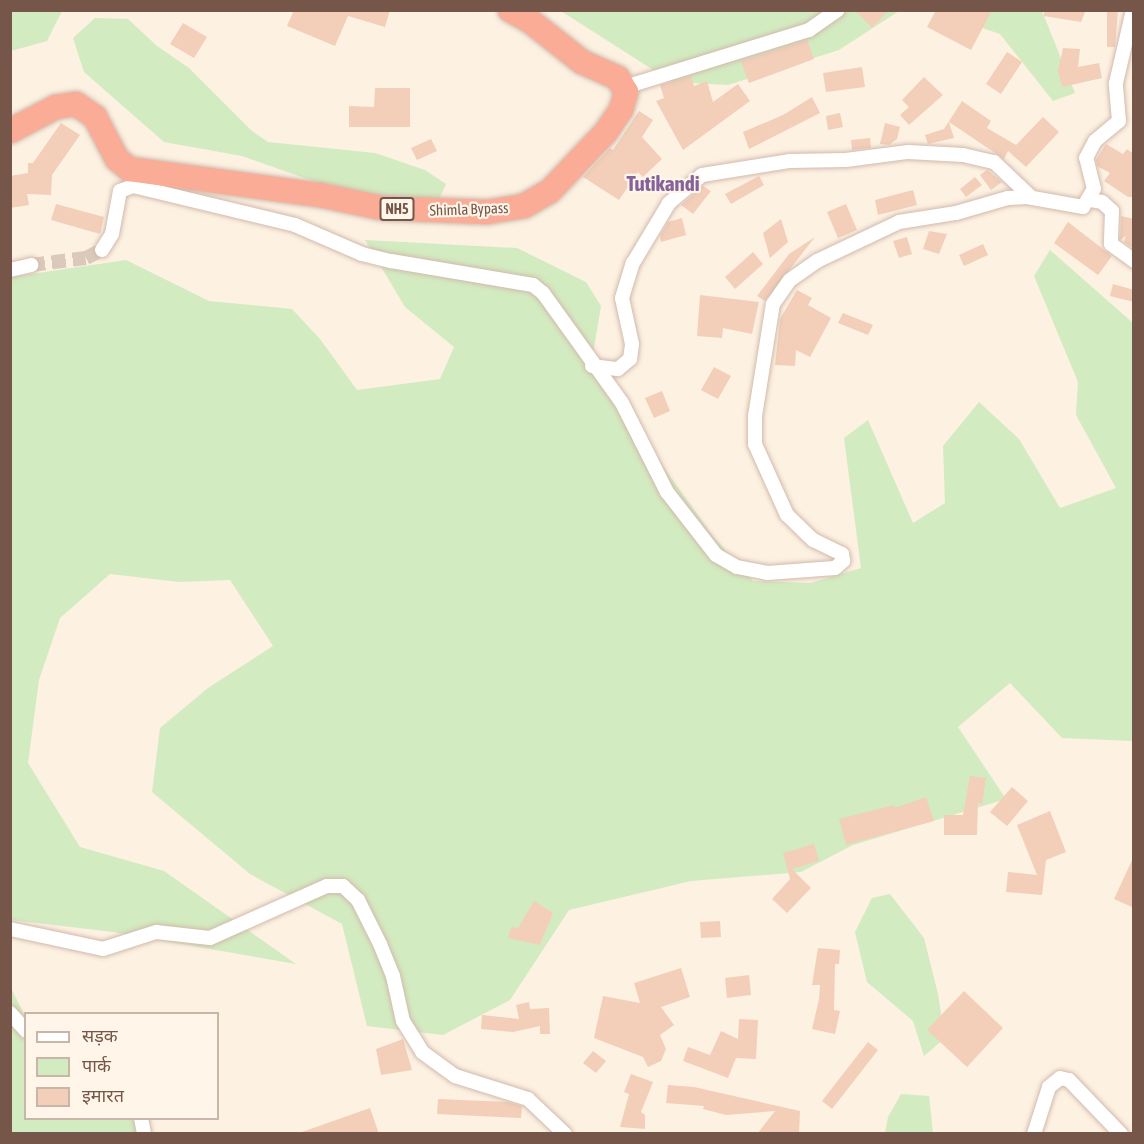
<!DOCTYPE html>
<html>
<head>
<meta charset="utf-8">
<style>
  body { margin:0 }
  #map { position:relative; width:1144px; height:1144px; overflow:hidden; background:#fdf1e2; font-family:"Asap Condensed","Noto Sans Devanagari",sans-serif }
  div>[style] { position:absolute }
  .green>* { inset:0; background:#d3ebc0 }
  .building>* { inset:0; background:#f3ceb9 }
  .street-tunnel>* { height:14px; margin-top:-7px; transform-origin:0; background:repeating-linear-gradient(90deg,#dbcabc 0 14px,transparent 0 21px) }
  .roads { filter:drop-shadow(0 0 2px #d1baac) drop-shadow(0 0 2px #d1baac) }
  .street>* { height:14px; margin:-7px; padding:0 7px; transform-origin:7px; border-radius:7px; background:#fff }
  .highway>* { height:24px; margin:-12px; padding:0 12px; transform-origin:12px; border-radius:12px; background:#faac97 }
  span { translate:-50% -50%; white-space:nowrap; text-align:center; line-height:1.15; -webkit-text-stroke:4.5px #fff6e9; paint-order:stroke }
  .shield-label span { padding:2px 4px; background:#fff6e9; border:2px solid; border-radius:4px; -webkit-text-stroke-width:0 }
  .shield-label { font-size:14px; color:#765648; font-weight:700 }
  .street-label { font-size:15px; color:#765648 }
  .district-label { font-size:21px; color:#85639a; font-weight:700 }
  .frame { position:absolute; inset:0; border:12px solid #765648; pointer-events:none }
  .legend { position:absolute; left:24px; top:1012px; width:195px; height:108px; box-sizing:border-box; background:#fff6e9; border:2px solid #c8b6a9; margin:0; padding:8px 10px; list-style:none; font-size:18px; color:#765648 }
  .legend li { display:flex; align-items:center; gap:12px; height:30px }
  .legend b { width:30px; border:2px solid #c8b6a9 }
</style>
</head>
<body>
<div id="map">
  <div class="green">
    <div style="clip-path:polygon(11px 10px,62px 10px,62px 11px,47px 41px,11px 51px)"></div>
    <div style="clip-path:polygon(561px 11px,899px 11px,839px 50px,728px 85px,672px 82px)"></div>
    <div style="clip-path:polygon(932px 11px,1042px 11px,1075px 93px,1053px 101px,1000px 34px)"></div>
    <div style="clip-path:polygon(95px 18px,128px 19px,157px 46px,189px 68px,252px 131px,268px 142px,375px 153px,425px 170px,446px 184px,437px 204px,367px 200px,242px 156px,164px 142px,84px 72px,73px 38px)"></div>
    <div style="clip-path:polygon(365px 240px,517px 248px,586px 282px,601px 306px,592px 360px,623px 411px,713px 536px,753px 581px,810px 583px,861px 568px,844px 438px,868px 420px,913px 523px,945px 503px,943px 446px,979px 402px,1019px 439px,1060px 508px,1116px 488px,1076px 415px,1078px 382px,1034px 276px,1050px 250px,1133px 323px,1133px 741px,1062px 738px,1010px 683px,958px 727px,1006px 799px,853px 845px,801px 872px,691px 881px,569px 910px,510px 1000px,443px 1035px,367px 1026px,342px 924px,250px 874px,152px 792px,160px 728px,208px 688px,273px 646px,230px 580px,179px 582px,110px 574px,60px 618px,39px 680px,28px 763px,80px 847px,164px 871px,296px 964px,113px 932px,11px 920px,11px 277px,126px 260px,209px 301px,292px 309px,320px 339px,357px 390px,440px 379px,454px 347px,405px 307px)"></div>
    <div style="clip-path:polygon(890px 894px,924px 938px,938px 994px,945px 1038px,924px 1056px,913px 1021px,867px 982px,855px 932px,872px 898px)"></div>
    <div style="clip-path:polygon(10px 986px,25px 1016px,26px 1118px,139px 1119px,145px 1133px,11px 1133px)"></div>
    <div style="clip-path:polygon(901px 1094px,929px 1096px,933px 1133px,885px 1133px,888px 1117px)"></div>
  </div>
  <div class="building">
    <div style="clip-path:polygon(294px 10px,390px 10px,385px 27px,348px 16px,335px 46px,287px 26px)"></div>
    <div style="clip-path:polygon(855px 10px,889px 10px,872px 28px)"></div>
    <div style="clip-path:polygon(936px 10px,992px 10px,971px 50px,927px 27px)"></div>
    <div style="clip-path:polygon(1044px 10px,1086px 10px,1081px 22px,1044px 16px)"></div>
    <div style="clip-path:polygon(1107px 10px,1118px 10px,1115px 47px,1107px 47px)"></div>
    <div style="clip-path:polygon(183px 23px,207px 37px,194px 58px,170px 44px)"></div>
    <div style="clip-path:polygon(807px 40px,814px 59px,749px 83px,741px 61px)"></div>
    <div style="clip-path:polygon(1063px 48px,1080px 49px,1078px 67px,1099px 63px,1102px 78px,1062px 87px,1058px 71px)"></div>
    <div style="clip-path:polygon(1007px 52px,1022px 62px,1001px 94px,986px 84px)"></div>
    <div style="clip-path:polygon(862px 67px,865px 87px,826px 92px,823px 73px)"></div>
    <div style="clip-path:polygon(691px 76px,694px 86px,707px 81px,713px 102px,738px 84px,750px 101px,683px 150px,656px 101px,664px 98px,660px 85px)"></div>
    <div style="clip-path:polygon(924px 77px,943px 95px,909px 125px,900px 115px,909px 107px,902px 100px)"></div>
    <div style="clip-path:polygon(375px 88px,410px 88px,410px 127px,349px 127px,349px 106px,374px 107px)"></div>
    <div style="clip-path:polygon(812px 97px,820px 113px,749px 149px,743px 132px,783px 115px)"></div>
    <div style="clip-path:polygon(962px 101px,991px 121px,987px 128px,1016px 145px,1043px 117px,1059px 132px,1026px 167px,1008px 151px,1004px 159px,949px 122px,954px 138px,928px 144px,925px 135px,944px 129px)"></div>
    <div style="clip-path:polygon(639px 111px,653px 120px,642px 137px,662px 159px,643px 177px,638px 172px,619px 200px,583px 177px,610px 148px,613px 150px)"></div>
    <div style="clip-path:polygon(840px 113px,843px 127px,828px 130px,826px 116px)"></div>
    <div style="clip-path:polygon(61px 123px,80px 135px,52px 175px,51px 195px,27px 194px,29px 205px,10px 208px,10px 176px,28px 173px,28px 163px,33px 163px)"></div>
    <div style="clip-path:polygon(885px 123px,900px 127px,897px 139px,889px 145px,880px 144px)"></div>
    <div style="clip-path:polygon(870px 138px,871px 148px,852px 150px,851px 140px)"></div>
    <div style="clip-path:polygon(431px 139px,437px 151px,417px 160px,411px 148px)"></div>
    <div style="clip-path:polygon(1106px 144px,1123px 154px,1127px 149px,1134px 154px,1134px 197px,1128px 197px,1104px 181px,1110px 173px,1097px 166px,1096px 160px)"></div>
    <div style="clip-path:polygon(987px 170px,1002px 182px,991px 190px,980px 175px)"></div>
    <div style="clip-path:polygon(759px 176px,764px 185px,731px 204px,725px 194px)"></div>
    <div style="clip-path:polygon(975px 177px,982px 185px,966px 197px,960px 189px)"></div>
    <div style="clip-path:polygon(703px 186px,711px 191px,693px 214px,681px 205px)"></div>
    <div style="clip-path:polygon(913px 190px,917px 205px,878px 215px,875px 200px)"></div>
    <div style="clip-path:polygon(56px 204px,104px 217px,100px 234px,51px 220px)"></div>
    <div style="clip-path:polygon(846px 204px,857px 230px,838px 238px,827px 212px)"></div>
    <div style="clip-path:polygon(1121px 216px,1134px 219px,1134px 249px,1124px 242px,1126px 236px,1120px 240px)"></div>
    <div style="clip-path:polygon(682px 218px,686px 235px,661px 242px,660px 236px,668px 222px)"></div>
    <div style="clip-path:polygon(781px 219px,788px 242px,770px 258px,763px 233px)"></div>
    <div style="clip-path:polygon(1068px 222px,1112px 256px,1098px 275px,1054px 243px)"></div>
    <div style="clip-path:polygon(929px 231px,947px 234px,939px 254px,923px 249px)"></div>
    <div style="clip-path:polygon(815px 237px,765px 301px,757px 296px,789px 254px)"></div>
    <div style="clip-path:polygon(907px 237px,912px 254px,899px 258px,893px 241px)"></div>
    <div style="clip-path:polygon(983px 244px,988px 255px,964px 266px,959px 255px)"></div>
    <div style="clip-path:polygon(753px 252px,763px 264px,735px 289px,725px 277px)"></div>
    <div style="clip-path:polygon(1113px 284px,1134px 290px,1134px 302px,1110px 296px)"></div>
    <div style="clip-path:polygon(797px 290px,812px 298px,808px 305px,831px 318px,810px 357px,796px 350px,795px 366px,775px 365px,780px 319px)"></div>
    <div style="clip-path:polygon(700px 295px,759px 302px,752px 334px,723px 328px,722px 338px,697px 336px)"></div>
    <div style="clip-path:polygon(843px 313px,873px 325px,868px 335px,838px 323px)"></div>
    <div style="clip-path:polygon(714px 367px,731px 376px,718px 399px,701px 390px)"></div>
    <div style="clip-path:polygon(662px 391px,670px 411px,654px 418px,645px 398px)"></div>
    <div style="clip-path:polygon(970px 776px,986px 778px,982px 805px,978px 802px,977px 835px,944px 835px,944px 815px,963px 815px)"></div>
    <div style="clip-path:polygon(1012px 787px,1028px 801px,1007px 826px,990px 812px)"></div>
    <div style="clip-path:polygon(926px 797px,934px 821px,846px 845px,839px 819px,894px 805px,895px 808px)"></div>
    <div style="clip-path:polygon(1050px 811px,1066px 852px,1046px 860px,1042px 895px,1006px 892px,1008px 872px,1037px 875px,1017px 825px)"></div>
    <div style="clip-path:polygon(814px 844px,819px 861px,792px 869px,811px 888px,787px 913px,772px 899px,790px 879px,783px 853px)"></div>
    <div style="clip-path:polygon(1134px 856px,1134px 908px,1114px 899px)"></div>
    <div style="clip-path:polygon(534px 901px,553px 913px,540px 945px,508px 938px,511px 927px,518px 928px)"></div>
    <div style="clip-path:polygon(720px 921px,721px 937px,701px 938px,700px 922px)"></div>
    <div style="clip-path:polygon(818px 948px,840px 950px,839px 964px,835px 964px,834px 1010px,840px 1011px,835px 1034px,812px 1029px,819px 999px,820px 985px,812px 985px)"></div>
    <div style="clip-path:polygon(681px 968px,690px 997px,661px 1007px,674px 1025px,660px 1035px,666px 1049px,661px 1061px,648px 1067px,643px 1057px,594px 1038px,603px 996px,640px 1003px,634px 983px)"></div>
    <div style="clip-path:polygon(749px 975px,751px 995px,727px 998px,725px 978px)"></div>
    <div style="clip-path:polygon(964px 991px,1003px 1028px,967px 1067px,927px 1030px)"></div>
    <div style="clip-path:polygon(529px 1002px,530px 1009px,549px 1008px,550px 1034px,540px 1034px,540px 1026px,513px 1032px,481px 1029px,482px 1015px,519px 1019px,516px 1005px)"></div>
    <div style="clip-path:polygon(739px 1019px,758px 1020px,756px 1059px,736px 1058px,728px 1078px,683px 1061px,688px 1047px,710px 1055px,721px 1031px,738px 1039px)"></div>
    <div style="clip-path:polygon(403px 1039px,412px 1070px,381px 1075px,376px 1049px)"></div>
    <div style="clip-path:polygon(868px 1042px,878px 1050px,832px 1109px,822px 1101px)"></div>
    <div style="clip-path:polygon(593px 1051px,606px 1061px,596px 1073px,583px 1063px)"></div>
    <div style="clip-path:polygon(631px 1074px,653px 1082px,641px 1112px,645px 1115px,645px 1129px,620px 1127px,629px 1094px,624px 1092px)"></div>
    <div style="clip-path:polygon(668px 1085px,694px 1087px,800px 1111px,799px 1134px,757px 1134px,775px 1111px,726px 1115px,703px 1109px,704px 1106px,666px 1103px)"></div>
    <div style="clip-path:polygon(438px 1099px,508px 1102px,522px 1106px,521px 1118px,437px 1114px)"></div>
    <div style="clip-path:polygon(370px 1108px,379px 1134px,303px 1134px,302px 1132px)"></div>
  </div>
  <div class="street-tunnel">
    <div style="left:31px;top:265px;width:55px;rotate:-7.3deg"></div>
    <div style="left:86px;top:258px;width:18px;rotate:-27deg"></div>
  </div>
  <div class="roads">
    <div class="street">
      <div style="left:625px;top:87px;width:193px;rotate:-17.2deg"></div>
      <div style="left:809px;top:30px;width:35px;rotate:-35deg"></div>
      <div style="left:1090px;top:200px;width:12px;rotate:9deg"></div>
      <div style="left:1102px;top:202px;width:13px;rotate:42deg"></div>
      <div style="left:1112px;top:211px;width:33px;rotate:92deg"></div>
      <div style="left:1111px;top:244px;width:29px;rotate:36deg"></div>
      <div style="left:102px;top:250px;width:19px;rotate:-58deg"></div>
      <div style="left:112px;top:234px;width:44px;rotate:-79.5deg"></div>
      <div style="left:120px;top:191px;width:14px;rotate:-21deg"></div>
      <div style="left:133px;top:186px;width:167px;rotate:13.5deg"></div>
      <div style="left:295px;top:225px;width:73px;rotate:23.4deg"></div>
      <div style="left:362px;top:254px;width:30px;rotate:14deg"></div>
      <div style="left:391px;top:261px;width:144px;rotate:9.6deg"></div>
      <div style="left:533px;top:285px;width:13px;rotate:39deg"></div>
      <div style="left:543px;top:293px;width:135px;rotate:54.3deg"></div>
      <div style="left:622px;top:403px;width:100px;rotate:63.2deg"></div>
      <div style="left:667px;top:492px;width:80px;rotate:52.1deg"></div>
      <div style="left:716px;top:555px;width:24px;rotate:30deg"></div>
      <div style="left:737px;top:567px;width:31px;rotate:11deg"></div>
      <div style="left:767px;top:573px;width:68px;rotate:-4.2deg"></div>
      <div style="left:835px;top:568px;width:11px;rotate:-41deg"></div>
      <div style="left:843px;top:561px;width:7px;rotate:-98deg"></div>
      <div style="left:842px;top:554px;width:32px;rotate:-154deg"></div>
      <div style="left:813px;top:540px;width:36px;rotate:-136deg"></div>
      <div style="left:787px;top:515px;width:78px;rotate:-114.3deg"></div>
      <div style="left:755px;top:444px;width:28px;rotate:-90deg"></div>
      <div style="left:755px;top:416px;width:113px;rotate:-80.9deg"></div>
      <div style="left:773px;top:304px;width:29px;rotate:-55deg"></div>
      <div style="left:790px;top:280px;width:33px;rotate:-35deg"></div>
      <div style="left:817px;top:261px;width:91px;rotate:-25.4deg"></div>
      <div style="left:899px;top:222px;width:58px;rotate:-9deg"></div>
      <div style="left:956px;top:213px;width:54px;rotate:-16.1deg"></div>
      <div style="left:1008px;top:198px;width:19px;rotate:-3deg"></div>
      <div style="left:1027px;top:197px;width:57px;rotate:10.1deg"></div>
      <div style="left:1083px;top:207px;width:21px;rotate:-59deg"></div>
      <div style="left:1094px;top:189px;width:32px;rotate:-104deg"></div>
      <div style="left:1086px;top:158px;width:19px;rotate:-62deg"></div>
      <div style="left:1095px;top:141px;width:31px;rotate:-40deg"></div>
      <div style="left:1119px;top:121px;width:38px;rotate:-95deg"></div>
      <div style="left:1116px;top:83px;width:75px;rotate:-76.9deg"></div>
      <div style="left:10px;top:270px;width:22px;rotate:-13deg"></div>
      <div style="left:592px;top:366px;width:26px;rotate:7deg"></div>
      <div style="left:618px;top:369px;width:16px;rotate:-40deg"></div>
      <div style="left:630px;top:359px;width:15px;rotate:-82deg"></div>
      <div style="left:632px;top:344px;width:47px;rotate:-102.3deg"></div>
      <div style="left:622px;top:298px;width:37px;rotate:-73deg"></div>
      <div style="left:633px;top:263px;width:70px;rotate:-59deg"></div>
      <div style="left:669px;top:203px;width:43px;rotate:-40.3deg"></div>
      <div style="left:702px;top:175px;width:88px;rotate:-9.1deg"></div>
      <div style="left:789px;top:161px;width:57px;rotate:-1deg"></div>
      <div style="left:846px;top:160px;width:63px;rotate:-7.4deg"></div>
      <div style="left:908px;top:152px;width:55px;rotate:3.1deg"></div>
      <div style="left:963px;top:155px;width:32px;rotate:13deg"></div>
      <div style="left:994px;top:162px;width:52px;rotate:43.5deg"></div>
      <div style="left:10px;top:929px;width:95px;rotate:12.1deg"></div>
      <div style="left:103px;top:949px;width:56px;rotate:-17.8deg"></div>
      <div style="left:156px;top:932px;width:54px;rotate:6.3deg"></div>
      <div style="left:210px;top:938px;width:128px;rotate:-24deg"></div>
      <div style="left:327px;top:886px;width:16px"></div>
      <div style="left:343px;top:886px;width:21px;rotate:43deg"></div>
      <div style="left:358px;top:900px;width:49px;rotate:63.4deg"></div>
      <div style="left:380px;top:944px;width:35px;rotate:68deg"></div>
      <div style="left:393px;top:976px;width:46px;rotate:77.5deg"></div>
      <div style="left:403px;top:1021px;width:36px;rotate:58deg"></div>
      <div style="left:422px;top:1052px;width:41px;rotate:36deg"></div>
      <div style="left:455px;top:1076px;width:77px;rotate:17.5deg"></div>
      <div style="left:528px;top:1099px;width:51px;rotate:43.4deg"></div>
      <div style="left:10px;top:1013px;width:24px;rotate:48deg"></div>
      <div style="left:141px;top:1118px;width:16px;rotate:79deg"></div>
      <div style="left:1034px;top:1134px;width:49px;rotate:-72.3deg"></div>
      <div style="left:1049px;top:1087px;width:14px;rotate:-39deg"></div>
      <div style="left:1060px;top:1078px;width:9px;rotate:13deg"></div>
      <div style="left:1069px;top:1080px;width:75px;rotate:46.1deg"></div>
    </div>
    <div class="highway">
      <div style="left:10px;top:131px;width:52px;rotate:-27.6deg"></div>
      <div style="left:56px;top:107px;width:20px;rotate:-9deg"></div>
      <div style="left:76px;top:104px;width:23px;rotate:34deg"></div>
      <div style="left:95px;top:117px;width:47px;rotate:62.4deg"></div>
      <div style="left:117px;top:159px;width:16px;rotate:40deg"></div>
      <div style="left:129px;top:169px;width:193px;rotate:7.8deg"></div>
      <div style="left:320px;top:195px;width:63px;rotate:11.8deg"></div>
      <div style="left:382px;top:208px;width:105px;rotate:2.2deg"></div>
      <div style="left:487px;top:212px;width:37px;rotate:-9deg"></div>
      <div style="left:524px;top:206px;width:30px;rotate:-30deg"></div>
      <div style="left:550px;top:191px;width:81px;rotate:-46.5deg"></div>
      <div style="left:606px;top:132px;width:27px;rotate:-56deg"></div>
      <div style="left:621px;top:110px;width:19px;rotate:-74deg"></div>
      <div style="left:626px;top:92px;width:16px;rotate:-120deg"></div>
      <div style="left:618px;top:78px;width:39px;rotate:-156deg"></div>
      <div style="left:582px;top:62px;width:66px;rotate:-141.7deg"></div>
      <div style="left:530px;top:21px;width:23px;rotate:-151deg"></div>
    </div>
  </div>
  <div class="shield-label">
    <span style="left:397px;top:209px">NH5</span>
  </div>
  <div class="street-label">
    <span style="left:469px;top:209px;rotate:-2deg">Shimla Bypass</span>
  </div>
  <div class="district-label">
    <span style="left:663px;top:183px">Tutikandi</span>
  </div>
  <div class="frame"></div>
  <ul class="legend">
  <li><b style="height:8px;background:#fff"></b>सड़क</li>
  <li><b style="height:16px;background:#d3ebc0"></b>पार्क</li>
  <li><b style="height:16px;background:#f3ceb9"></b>इमारत</li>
  </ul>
</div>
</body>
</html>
